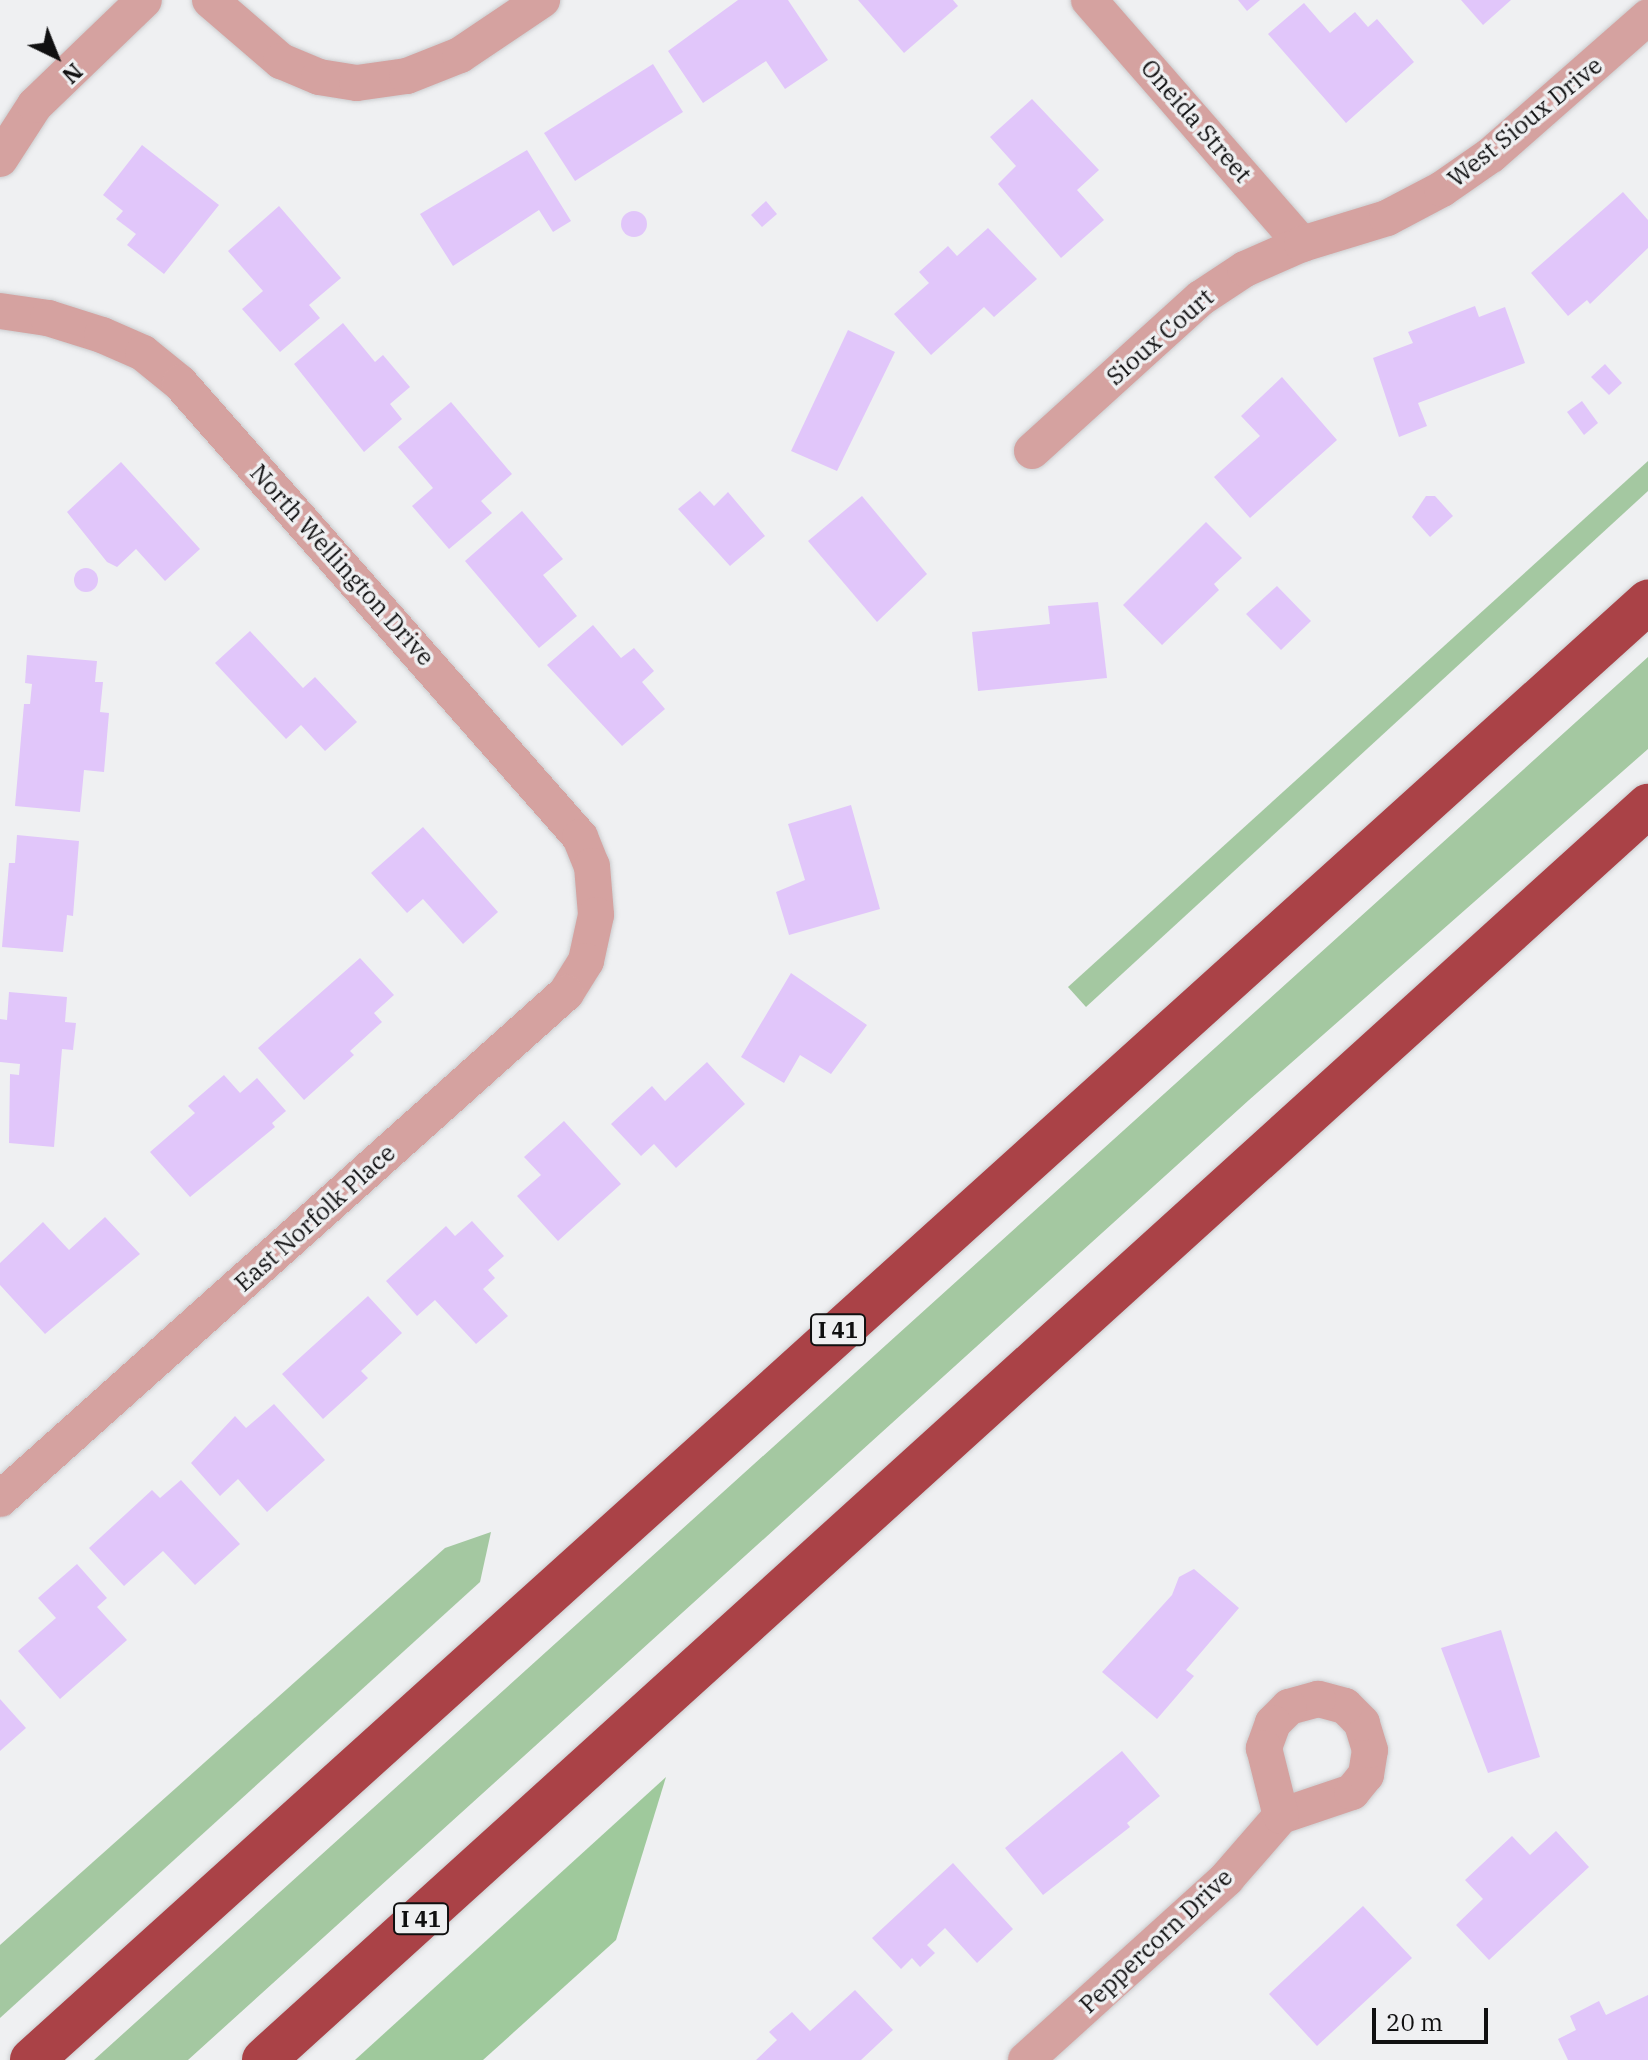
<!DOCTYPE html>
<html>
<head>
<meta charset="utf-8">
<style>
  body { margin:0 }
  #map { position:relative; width:1648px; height:2060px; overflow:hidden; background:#eff0f2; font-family:"IBM Plex Serif",serif }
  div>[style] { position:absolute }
  .green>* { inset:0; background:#a4c8a1 }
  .forest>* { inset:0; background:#9fc99c }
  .building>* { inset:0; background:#e1c6fa }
  .round { border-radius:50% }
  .roads { filter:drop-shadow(0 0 2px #cbccce) drop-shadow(0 0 2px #cbccce) }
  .street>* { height:36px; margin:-18px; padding:0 18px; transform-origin:18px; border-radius:18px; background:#d5a2a0 }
  .highway>* { height:44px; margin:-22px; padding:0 22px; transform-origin:22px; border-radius:22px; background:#aa4247 }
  span { translate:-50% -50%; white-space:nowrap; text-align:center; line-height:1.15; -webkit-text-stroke:7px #eff0f2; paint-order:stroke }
  .shield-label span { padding:2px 6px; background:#eff0f2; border:2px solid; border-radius:6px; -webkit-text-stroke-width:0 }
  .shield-label { font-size:22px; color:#101011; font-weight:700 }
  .street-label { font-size:24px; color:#101011 }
  .north { position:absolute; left:16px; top:16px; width:80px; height:80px; -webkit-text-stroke:6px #eff0f2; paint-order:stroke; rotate:137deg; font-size:22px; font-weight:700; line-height:32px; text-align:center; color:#101011 }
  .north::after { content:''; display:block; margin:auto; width:28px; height:36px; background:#101011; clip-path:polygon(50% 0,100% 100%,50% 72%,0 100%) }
  .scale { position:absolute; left:1372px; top:2008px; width:116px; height:36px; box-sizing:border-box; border:4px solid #101011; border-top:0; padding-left:10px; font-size:24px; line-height:28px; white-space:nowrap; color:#101011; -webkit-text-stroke:6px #eff0f2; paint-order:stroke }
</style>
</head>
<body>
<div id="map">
  <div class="green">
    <div style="clip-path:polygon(1648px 461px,1648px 491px,1086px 1007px,1068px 987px)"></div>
    <div style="clip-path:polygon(1648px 657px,1648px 749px,1249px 1100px,188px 2060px,94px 2060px)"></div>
    <div style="clip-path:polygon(491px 1532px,480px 1582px,0 2018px,0 1945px,445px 1548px)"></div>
  </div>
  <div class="forest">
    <div style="clip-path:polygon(666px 1777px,616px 1940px,483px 2060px,355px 2060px)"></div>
  </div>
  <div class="building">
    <div style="clip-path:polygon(738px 0,788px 0,828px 60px,785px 89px,766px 61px,703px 103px,668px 51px)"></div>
    <div style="clip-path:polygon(858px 0,953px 0,958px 6px,904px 53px)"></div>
    <div style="clip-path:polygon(1238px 0,1260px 0,1247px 11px)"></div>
    <div style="clip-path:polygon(1461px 0,1511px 0,1483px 25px)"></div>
    <div style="clip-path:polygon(1304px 3px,1330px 33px,1355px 12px,1368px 27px,1377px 19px,1414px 62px,1346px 123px,1268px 34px)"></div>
    <div style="clip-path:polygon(653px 64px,683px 112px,575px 181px,544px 133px)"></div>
    <div style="clip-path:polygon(1032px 99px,1099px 170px,1077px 190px,1104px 220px,1061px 258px,998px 184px,1016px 166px,990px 137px)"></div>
    <div style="clip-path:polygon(142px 145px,219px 205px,164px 274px,127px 245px,136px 234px,116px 219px,123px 211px,103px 195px)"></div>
    <div style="clip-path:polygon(527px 150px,571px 221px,553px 232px,539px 210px,453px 266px,420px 214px)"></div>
    <div style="clip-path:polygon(1623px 192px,1648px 220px,1648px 248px,1590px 304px,1587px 300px,1568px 316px,1531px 273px)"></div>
    <div style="clip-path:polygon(766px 201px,777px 214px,762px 227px,751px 215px)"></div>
    <div style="clip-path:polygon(279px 206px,341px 278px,309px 305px,320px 318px,280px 352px,242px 309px,263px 291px,228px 251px)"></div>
    <div class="round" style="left:621px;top:211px;width:26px;height:26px"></div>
    <div style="clip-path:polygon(988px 228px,1037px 279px,994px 317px,984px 307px,931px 355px,894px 314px,929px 283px,919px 272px,948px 246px,957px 256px)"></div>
    <div style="clip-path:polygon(1475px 306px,1479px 317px,1505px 307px,1525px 363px,1418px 403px,1427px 426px,1399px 437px,1373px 358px,1413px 343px,1408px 332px)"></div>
    <div style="clip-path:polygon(343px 323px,375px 362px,383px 355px,410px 387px,390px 404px,402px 419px,364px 452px,294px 364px)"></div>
    <div style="clip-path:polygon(848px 330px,895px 352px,837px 471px,791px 451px)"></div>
    <div style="clip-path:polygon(1605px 364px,1622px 383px,1609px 395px,1591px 377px)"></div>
    <div style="clip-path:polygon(1282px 377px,1337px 440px,1250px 518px,1214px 477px,1260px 436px,1241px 416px)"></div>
    <div style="clip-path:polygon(1582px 401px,1598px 423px,1584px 435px,1567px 412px)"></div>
    <div style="clip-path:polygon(451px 402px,512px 474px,481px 501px,492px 513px,449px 549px,412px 506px,433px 488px,398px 447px)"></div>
    <div style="clip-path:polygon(121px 462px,200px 549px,165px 581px,136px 549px,117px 567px,107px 562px,67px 512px)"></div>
    <div style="clip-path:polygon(700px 491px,714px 506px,728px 492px,765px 536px,730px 566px,678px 509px)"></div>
    <div style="clip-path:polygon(862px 496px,927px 574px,877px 622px,808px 541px)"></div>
    <div style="clip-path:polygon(1426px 496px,1435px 496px,1453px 516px,1430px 537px,1412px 517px)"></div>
    <div style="clip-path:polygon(522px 511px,563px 559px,543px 575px,577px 616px,539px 648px,465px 561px)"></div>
    <div style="clip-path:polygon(1206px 522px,1242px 558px,1214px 584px,1219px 590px,1162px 645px,1123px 605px)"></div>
    <div class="round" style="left:74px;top:568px;width:24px;height:24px"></div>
    <div style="clip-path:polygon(1277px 586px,1311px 621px,1281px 650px,1246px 614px)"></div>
    <div style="clip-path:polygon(1098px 602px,1107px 678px,978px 691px,972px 632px,1050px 624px,1048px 606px)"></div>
    <div style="clip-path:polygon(593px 625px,621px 658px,634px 648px,654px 671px,642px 682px,665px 709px,622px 746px,547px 665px)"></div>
    <div style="clip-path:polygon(250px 631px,303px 688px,315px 677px,357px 722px,325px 751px,301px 725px,286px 739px,215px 663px)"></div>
    <div style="clip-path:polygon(27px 655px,97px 661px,95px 682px,103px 682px,100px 712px,109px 713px,104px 772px,84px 770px,80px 812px,15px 806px,24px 704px,30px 704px,32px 684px,25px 683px)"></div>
    <div style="clip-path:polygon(851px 805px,880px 909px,789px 935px,776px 892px,805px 880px,788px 824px)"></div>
    <div style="clip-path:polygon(423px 827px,498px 912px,463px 944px,423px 899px,407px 913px,371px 873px)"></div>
    <div style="clip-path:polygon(17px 835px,79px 841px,73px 916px,67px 915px,63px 952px,2px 947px,9px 863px,15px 863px)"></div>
    <div style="clip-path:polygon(360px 958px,394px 995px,374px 1013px,382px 1022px,350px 1051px,354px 1055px,304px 1100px,258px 1048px)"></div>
    <div style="clip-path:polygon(791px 973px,867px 1025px,831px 1074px,800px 1055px,784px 1083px,741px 1057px)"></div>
    <div style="clip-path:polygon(9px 992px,67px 997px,65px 1022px,76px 1023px,73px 1050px,62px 1049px,54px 1147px,9px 1143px,10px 1074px,19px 1075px,20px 1064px,0 1062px,0 1019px,7px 1020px)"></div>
    <div style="clip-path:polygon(707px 1062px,745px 1104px,676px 1168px,654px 1144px,641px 1156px,611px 1124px,652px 1086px,665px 1101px)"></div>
    <div style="clip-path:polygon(224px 1075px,240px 1093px,257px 1078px,286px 1111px,272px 1123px,275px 1127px,190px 1197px,150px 1152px,195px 1113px,188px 1106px)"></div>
    <div style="clip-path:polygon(564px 1121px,621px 1184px,558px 1241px,517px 1196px,541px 1175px,524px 1157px)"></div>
    <div style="clip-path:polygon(105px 1217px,140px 1254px,45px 1334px,0 1285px,0 1263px,43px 1222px,69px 1250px)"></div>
    <div style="clip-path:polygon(472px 1221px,504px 1256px,488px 1270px,495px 1278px,483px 1289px,508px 1316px,476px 1344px,435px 1300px,417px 1316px,386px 1281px,446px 1226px,455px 1236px)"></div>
    <div style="clip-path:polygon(368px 1296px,402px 1333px,361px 1371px,368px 1378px,323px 1419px,282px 1374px)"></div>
    <div style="clip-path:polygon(274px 1404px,325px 1460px,267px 1512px,238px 1479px,220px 1496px,191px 1463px,235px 1416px,246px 1428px)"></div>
    <div style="clip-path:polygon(181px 1480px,240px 1544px,195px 1585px,163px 1551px,124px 1586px,89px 1548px,152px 1490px,160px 1498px)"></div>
    <div style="clip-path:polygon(77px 1564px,107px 1598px,97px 1607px,127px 1640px,60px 1699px,18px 1651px,56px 1618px,38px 1598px)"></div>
    <div style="clip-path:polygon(1194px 1569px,1239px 1608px,1186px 1670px,1194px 1676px,1157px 1719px,1102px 1672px,1172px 1595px,1179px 1577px)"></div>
    <div style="clip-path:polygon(1501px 1630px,1540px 1757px,1488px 1773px,1441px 1648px)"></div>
    <div style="clip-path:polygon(0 1699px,26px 1728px,0 1751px)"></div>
    <div style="clip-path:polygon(1122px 1751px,1160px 1796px,1127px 1823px,1130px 1827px,1043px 1895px,1005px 1848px)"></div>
    <div style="clip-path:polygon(1556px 1831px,1589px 1867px,1489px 1960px,1456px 1925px,1483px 1899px,1465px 1880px,1512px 1836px,1530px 1855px)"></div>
    <div style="clip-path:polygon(953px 1863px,1013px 1929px,977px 1963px,945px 1928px,927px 1945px,935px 1953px,920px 1967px,912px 1958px,901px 1969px,872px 1938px)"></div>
    <div style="clip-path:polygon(1363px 1906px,1412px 1958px,1317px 2046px,1269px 1994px)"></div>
    <div style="clip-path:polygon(855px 1990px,893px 2030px,861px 2060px,756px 2060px,777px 2040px,769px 2032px,792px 2012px,810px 2031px)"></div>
    <div style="clip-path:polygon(1648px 1995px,1648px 2060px,1568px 2060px,1558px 2039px,1576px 2030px,1570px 2016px,1599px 2001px,1606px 2015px)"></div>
  </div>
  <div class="roads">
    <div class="street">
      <div style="left:210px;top:0;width:94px;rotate:40.7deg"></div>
      <div style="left:281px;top:61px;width:41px;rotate:22.8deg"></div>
      <div style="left:319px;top:77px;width:38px;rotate:9deg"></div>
      <div style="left:357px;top:83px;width:50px;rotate:-8deg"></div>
      <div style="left:407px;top:76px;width:57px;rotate:-21.6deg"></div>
      <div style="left:460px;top:55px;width:99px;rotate:-33.9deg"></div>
      <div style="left:1089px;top:0;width:324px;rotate:48.9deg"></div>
      <div style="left:0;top:159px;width:64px;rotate:-57.1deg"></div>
      <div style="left:35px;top:105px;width:151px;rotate:-43.9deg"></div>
      <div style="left:0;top:311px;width:49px;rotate:8.3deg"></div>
      <div style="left:48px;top:318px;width:57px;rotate:17.5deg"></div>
      <div style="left:102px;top:335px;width:45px;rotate:23.7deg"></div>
      <div style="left:143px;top:353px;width:48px;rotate:39deg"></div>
      <div style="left:180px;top:383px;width:605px;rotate:48.62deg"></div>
      <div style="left:580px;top:837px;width:31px;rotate:68deg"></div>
      <div style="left:592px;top:866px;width:49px;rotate:85.3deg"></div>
      <div style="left:596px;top:915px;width:47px;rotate:102.3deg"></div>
      <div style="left:586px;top:961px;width:38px;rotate:122deg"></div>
      <div style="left:566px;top:993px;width:759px;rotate:138.2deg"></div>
      <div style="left:1032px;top:451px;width:228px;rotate:-42.2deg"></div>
      <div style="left:1201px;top:298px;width:53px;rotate:-33.4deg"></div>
      <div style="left:1245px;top:269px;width:62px;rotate:-23.7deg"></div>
      <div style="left:1302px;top:244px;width:89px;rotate:-17deg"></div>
      <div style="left:1387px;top:218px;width:62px;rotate:-27.8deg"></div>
      <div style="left:1442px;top:189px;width:60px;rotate:-34.8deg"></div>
      <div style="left:1491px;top:155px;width:209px;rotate:-41.3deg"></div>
      <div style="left:1026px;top:2060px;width:270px;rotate:-42.1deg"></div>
      <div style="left:1226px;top:1879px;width:84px;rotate:-48.9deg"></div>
      <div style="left:1281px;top:1816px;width:75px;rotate:-18.7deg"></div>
      <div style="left:1352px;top:1792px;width:22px;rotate:-51deg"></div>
      <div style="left:1366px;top:1775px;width:25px;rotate:-81deg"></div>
      <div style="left:1370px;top:1750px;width:28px;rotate:-107deg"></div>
      <div style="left:1362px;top:1723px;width:24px;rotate:-135deg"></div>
      <div style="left:1345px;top:1706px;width:28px;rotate:-165deg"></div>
      <div style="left:1318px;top:1699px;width:30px;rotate:165deg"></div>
      <div style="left:1289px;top:1707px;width:23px;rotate:135deg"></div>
      <div style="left:1273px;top:1723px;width:27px;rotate:110deg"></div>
      <div style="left:1264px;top:1748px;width:70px;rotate:76deg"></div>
    </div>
    <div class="highway">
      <div style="left:32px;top:2060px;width:2177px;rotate:-42.06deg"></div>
      <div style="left:264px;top:2060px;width:1868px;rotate:-42.18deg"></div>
    </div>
  </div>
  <div class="shield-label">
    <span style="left:838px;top:1330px">I 41</span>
    <span style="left:421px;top:1919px">I 41</span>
  </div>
  <div class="street-label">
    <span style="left:1196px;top:121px;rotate:49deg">Oneida Street</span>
    <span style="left:1525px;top:122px;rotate:-39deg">West Sioux Drive</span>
    <span style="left:1160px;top:337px;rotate:-41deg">Sioux Court</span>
    <span style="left:342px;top:565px;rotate:48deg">North Wellington Drive</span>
    <span style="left:315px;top:1218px;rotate:-42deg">East Norfolk Place</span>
    <span style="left:1156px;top:1941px;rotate:-43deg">Peppercorn Drive</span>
  </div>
  <div class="north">N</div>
  <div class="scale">20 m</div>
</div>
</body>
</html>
